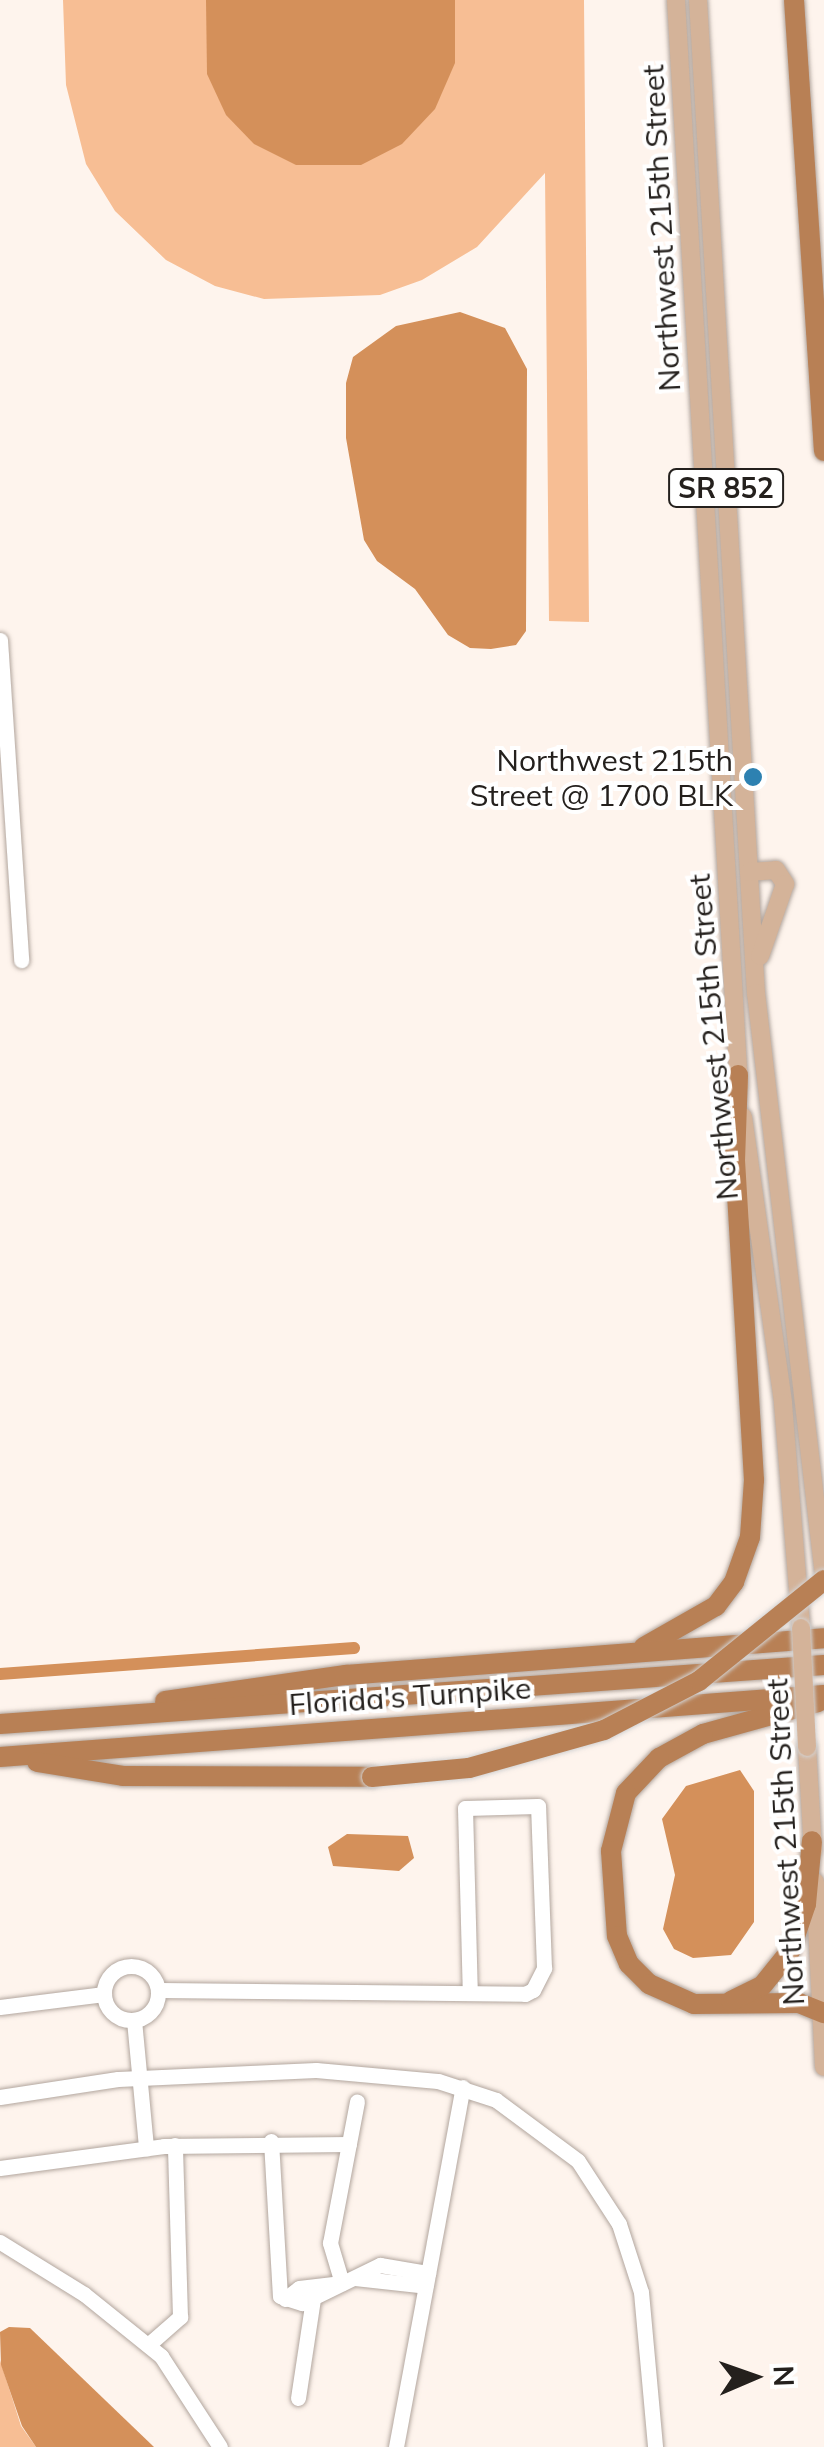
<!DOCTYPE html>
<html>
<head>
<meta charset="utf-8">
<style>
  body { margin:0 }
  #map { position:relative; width:824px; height:2447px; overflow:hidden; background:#fef4ed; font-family:Mulish,sans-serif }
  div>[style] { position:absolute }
  .green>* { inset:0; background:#f7be94 }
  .water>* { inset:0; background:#d4905a }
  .canal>* { height:12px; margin:-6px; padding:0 6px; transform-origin:6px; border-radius:6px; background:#d4905a }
  .roads { filter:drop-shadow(0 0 2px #b2a69e) drop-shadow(0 0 2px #b2a69e) }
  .minor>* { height:15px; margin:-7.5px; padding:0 7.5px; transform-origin:7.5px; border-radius:7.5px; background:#fff }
  .minor>.ring { margin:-7.5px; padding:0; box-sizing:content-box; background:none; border:15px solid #fff; border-radius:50% }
  .major>* { height:18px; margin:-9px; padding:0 9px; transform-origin:9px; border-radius:9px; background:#d4b399 }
  .highway>* { height:20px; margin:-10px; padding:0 10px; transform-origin:10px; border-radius:10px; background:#b88055 }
  .bridges { filter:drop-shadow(0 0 2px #d3d2d2) drop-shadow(0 0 2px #d3d2d2) }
  .major-bridge>* { height:18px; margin:-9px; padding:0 9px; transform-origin:9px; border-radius:9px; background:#d4b399 }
  .highway-bridge>* { height:20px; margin:-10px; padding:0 10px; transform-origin:10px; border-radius:10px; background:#b88055 }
  .dots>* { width:28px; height:28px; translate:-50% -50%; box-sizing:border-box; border:5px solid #fff; border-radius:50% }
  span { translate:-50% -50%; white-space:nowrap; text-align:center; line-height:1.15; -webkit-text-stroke:8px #fff; paint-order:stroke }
  .shield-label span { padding:2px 8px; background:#fff; border:2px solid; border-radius:8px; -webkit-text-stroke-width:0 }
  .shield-label { font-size:28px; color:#24201d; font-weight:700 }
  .street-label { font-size:30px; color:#24201d }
  .poi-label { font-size:30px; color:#24201d }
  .right { translate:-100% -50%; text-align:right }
  .north { position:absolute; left:704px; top:2327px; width:100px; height:100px; -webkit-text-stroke:8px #fff; paint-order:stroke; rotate:88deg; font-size:28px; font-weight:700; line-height:40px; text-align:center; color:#24201d }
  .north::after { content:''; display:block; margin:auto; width:35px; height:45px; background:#24201d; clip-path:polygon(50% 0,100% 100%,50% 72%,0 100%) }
</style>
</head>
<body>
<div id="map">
  <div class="green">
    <div style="clip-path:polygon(63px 0,584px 0,589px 622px,549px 621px,545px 173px,477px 247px,422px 280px,380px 295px,264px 299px,215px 286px,166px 260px,115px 211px,86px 164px,66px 85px)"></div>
    <div style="clip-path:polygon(0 2360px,21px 2426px,36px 2447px,0 2447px)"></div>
  </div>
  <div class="water">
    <div style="clip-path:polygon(206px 0,455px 0,455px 63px,435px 109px,402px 144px,361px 165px,296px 165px,254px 144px,226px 115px,207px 74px)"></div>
    <div style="clip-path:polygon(460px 312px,505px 328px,527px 369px,526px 631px,516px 645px,491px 649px,470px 648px,448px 635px,415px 589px,377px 561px,364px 540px,346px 438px,346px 383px,353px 357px,396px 326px)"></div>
    <div style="clip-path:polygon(740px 1770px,754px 1791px,754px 1922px,731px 1955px,693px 1958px,674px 1949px,663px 1929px,675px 1875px,662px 1819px,686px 1786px)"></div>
    <div style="clip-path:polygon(347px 1834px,408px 1836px,414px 1858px,399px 1871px,333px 1866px,328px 1847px)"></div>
    <div style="clip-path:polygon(9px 2327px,30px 2328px,154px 2447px,36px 2447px,22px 2426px,1px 2365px,0 2332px)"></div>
  </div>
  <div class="canal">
    <div style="left:0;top:1674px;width:355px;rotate:-4.2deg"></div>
  </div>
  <div class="roads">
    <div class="minor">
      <div style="left:0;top:640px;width:321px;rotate:86.2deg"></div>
      <div class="ring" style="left:104px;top:1966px;width:39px;height:39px"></div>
      <div style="left:159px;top:1990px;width:366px;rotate:0.6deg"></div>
      <div style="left:525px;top:1994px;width:9px;rotate:-27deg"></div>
      <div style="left:533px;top:1990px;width:25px;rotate:-63deg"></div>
      <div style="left:544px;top:1968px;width:162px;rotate:-92.1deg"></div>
      <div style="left:538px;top:1806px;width:73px;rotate:178.4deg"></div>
      <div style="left:465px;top:1808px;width:185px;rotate:88.5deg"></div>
      <div style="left:0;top:2007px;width:105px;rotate:-7.1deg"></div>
      <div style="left:134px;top:2020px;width:129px;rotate:84.6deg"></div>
      <div style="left:0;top:2097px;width:119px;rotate:-8.7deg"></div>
      <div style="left:118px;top:2079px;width:198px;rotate:-2.6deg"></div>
      <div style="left:316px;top:2070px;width:122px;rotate:5.2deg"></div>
      <div style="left:438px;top:2081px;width:61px;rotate:18.1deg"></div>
      <div style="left:496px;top:2100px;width:102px;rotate:36.6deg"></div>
      <div style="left:578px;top:2161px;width:75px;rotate:56.9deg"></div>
      <div style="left:619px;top:2224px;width:71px;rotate:72.1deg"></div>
      <div style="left:641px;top:2292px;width:156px;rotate:84.8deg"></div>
      <div style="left:271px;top:2141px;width:155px;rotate:86.7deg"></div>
      <div style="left:280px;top:2296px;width:23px;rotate:18deg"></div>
      <div style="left:302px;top:2303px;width:87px;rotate:-26deg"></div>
      <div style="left:380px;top:2265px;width:49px;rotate:9.5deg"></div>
      <div style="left:0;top:2168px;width:165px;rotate:-7.6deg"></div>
      <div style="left:164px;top:2146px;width:185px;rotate:-0.6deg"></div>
      <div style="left:0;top:2242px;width:99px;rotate:31.8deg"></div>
      <div style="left:84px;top:2294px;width:99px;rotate:38.8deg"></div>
      <div style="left:161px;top:2356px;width:108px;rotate:57deg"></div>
      <div style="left:355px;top:2278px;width:71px;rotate:6.4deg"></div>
      <div style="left:342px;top:2283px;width:42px;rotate:-106.7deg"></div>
      <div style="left:330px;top:2243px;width:144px;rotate:-79.2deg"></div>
      <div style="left:285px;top:2299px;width:18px;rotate:-38deg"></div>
      <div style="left:299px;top:2288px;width:43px;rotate:-6.6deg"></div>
      <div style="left:148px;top:2345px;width:43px;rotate:-41.2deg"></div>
      <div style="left:180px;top:2317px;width:172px;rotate:-91.7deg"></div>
      <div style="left:298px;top:2398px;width:100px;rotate:-81.4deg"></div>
      <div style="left:396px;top:2447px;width:366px;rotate:-79.5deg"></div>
    </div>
    <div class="major">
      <div style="left:676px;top:0;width:1088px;rotate:86.68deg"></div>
      <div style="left:698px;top:0;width:995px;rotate:86.66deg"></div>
      <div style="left:756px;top:993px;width:586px;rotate:83.34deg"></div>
      <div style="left:749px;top:872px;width:27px;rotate:-4deg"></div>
      <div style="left:776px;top:870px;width:17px;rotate:57deg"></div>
      <div style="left:785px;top:884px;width:76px;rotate:109.1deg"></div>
      <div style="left:743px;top:1117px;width:289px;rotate:82deg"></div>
      <div style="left:783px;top:1403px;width:226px;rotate:85.4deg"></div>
      <div style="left:807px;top:1747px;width:104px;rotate:86.7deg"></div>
      <div style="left:815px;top:1882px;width:185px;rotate:87.2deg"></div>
    </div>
    <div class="highway">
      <div style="left:794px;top:0;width:452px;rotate:86.2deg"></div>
      <div style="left:644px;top:1647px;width:83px;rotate:-29.7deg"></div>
      <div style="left:716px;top:1606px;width:30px;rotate:-53deg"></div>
      <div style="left:734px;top:1582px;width:48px;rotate:-70.4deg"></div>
      <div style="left:750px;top:1537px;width:57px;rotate:-86deg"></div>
      <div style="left:754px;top:1480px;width:320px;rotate:-93.4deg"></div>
      <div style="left:735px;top:1161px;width:86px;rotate:-88deg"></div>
      <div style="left:165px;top:1701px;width:183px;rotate:-8.2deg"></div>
      <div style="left:346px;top:1675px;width:479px;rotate:-4.4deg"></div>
      <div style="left:818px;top:1702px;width:119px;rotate:164.5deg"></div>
      <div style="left:703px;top:1734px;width:50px;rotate:151.4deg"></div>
      <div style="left:659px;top:1758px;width:48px;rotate:133.3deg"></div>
      <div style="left:626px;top:1793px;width:60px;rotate:104.5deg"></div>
      <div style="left:611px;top:1851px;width:85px;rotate:86deg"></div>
      <div style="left:617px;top:1936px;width:30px;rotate:67deg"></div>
      <div style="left:629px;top:1964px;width:28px;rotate:45deg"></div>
      <div style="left:649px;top:1984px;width:49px;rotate:24deg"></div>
      <div style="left:694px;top:2004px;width:105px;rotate:-0.5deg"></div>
      <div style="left:799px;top:2003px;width:27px;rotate:22deg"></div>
      <div style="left:0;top:1724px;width:826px;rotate:-4.1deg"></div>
      <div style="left:0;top:1757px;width:826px;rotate:-4.3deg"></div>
      <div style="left:37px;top:1762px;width:87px;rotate:9.2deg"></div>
      <div style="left:123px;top:1776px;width:249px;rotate:0.2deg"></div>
      <div style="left:731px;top:2001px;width:34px;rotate:-26deg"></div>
      <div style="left:762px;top:1986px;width:45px;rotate:-51.3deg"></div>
      <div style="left:790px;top:1951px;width:50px;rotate:-71.2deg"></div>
      <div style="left:806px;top:1904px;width:63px;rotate:-84.6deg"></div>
    </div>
  </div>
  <div class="bridges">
    <div class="major-bridge">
      <div style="left:801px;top:1628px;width:119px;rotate:87.1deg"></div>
    </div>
    <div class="highway-bridge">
      <div style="left:372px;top:1777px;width:97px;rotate:-5.3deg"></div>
      <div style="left:469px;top:1768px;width:140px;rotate:-15.7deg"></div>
      <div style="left:604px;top:1730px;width:107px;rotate:-27.3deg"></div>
      <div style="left:699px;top:1681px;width:161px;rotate:-38.9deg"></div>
    </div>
  </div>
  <div class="dots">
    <div style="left:753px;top:777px;background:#2d81b1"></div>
  </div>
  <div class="shield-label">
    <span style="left:726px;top:488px">SR 852</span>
  </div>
  <div class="street-label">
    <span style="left:661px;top:228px;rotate:-93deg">Northwest 215th Street</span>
    <span style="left:713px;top:1037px;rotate:-95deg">Northwest 215th Street</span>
    <span style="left:410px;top:1696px;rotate:-4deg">Florida's Turnpike</span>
    <span style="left:785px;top:1842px;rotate:-93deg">Northwest 215th Street</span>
  </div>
  <div class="poi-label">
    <span class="right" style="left:733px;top:777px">Northwest 215th<br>Street @ 1700 BLK</span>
  </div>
  <div class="north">N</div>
</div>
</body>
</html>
